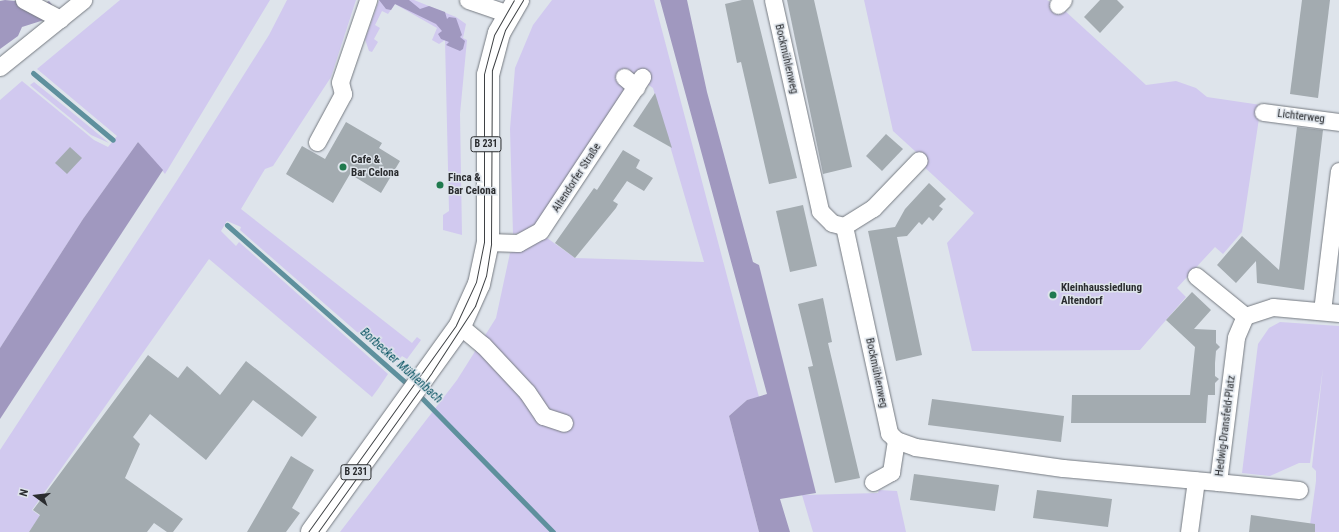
<!DOCTYPE html>
<html>
<head>
<meta charset="utf-8">
<style>
  body { margin:0 }
  #map { position:relative; width:1339px; height:532px; overflow:hidden; background:#dee4eb; font-family:"Roboto Condensed",sans-serif }
  div>[style] { position:absolute }
  .green>* { inset:0; background:#d1c9ef }
  .forest>* { inset:0; background:#a098bf }
  .stream>* { height:5px; margin:-2.5px; padding:0 2.5px; transform-origin:2.5px; border-radius:2.5px; background:#5e909d }
  .building>* { inset:0; background:#a3abb0 }
  .roads { filter:drop-shadow(0 0 1px #757a81) drop-shadow(0 0 1px #757a81) }
  .minor>* { height:17px; margin:-8.5px; padding:0 8.5px; transform-origin:8.5px; border-radius:8.5px; background:#fff }
  .major>* { height:22px; margin:-11px; padding:0 11px; transform-origin:11px; border-radius:11px; background:#fff }
  .tram>* { height:1px; margin:-0.5px; padding:0 0.5px; transform-origin:0.5px; border-radius:0.5px; background:#3e4144 }
  .dots>* { width:11px; height:11px; translate:-50% -50%; box-sizing:border-box; border:2px solid #dee4eb; border-radius:50% }
  span { translate:-50% -50%; white-space:nowrap; text-align:center; line-height:1.15; -webkit-text-stroke:3px #dee4eb; paint-order:stroke }
  .shield-label span { padding:1px 3px; background:#dee4eb; border:1px solid; border-radius:3px; -webkit-text-stroke-width:0 }
  .shield-label { font-size:10px; color:#2a2c2f; font-weight:700 }
  .street-label { font-size:11px; color:#2a2c2f }
  .poi-label { font-size:11px; color:#2a2c2f; font-weight:700 }
  .left { translate:0 -50%; text-align:left }
  .water-label { font-size:12px; color:#055160; font-style:italic }
  .north { position:absolute; left:16px; top:476px; width:40px; height:40px; -webkit-text-stroke:3px #dee4eb; paint-order:stroke; rotate:285deg; font-size:11px; font-weight:700; line-height:16px; text-align:center; color:#2a2c2f }
  .north::after { content:''; display:block; margin:auto; width:14px; height:18px; background:#2a2c2f; clip-path:polygon(50% 0,100% 100%,50% 72%,0 100%) }
</style>
</head>
<body>
<div id="map">
  <div class="green">
    <div style="clip-path:polygon(120px 0,270px 0,165px 174px,138px 142px,83px 219px,0 348px,0 100px,22px 81px,94px 140px,108px 147px,117px 136px,37px 69px)"></div>
    <div style="clip-path:polygon(287px 0,356px 0,331px 77px,273px 166px,265px 169px,241px 209px,412px 343px,417px 337px,421px 340px,407px 359px,402px 356px,397px 362px,383px 351px,381px 353px,240px 230px,241px 227px,227px 221px,221px 231px,236px 246px,239px 242px,388px 374px,378px 389px,372px 397px,209px 259px,32px 510px,40px 516px,29px 532px,0 532px,0 450px,176px 182px,269px 35px)"></div>
    <div style="clip-path:polygon(379px 0,414px 0,456px 17px,466px 24px,463px 38px,467px 40px,460px 114px,462px 235px,443px 230px,443px 215px,449px 211px,445px 40px,439px 44px,432px 40px,437px 28px,395px 4px,388px 14px,382px 11px,375px 25px,380px 28px,374px 39px,378px 42px,372px 52px,369px 51px,365px 39px)"></div>
    <div style="clip-path:polygon(552px 0,654px 0,759px 397px,747px 400px,729px 416px,759px 532px,340px 532px,457px 380px,496px 318px,510px 253px,547px 238px,575px 258px,704px 262px,653px 88px,634px 75px,541px 221px,521px 233px,513px 234px,510px 129px,515px 68px,533px 25px)"></div>
    <div style="clip-path:polygon(864px 0,1047px 0,1064px 10px,1146px 85px,1176px 81px,1196px 88px,1207px 97px,1261px 105px,1242px 232px,1223px 254px,1215px 247px,1177px 288px,1186px 297px,1140px 350px,972px 351px,947px 243px,974px 213px,921px 164px,916px 152px,893px 131px)"></div>
    <div style="clip-path:polygon(34px 82px,68px 109px,109px 143px,91px 135px,30px 85px)"></div>
    <div style="clip-path:polygon(1280px 322px,1339px 326px,1339px 532px,1309px 532px,1316px 481px,1316px 471px,1312px 467px,1323px 368px,1310px 463px,1299px 463px,1270px 476px,1242px 473px,1258px 344px,1269px 328px)"></div>
    <div style="clip-path:polygon(879px 490px,897px 491px,906px 532px,813px 532px,802px 495px,878px 493px)"></div>
  </div>
  <div class="forest">
    <div style="clip-path:polygon(5px 0,43px 4px,49px 1px,53px 6px,44px 20px,22px 27px,18px 36px,0 49px,0 1px)"></div>
    <div style="clip-path:polygon(379px 0,409px 0,420px 9px,429px 6px,445px 12px,447px 19px,449px 17px,456px 18px,462px 35px,460px 37px,465px 41px,463px 49px,460px 51px,446px 45px,449px 42px,441px 39px,438px 34px,442px 31px,436px 24px,395px 4px,391px 10px,386px 9px)"></div>
    <div style="clip-path:polygon(660px 0,687px 0,707px 92px,753px 262px,759px 265px,816px 493px,780px 499px,790px 532px,759px 532px,729px 416px,747px 400px,767px 394px)"></div>
    <div style="clip-path:polygon(138px 142px,163px 170px,0 419px,0 348px,83px 219px)"></div>
  </div>
  <div class="stream">
    <div style="left:33px;top:73px;width:104px;rotate:39.9deg"></div>
    <div style="left:227px;top:225px;width:245px;rotate:41.4deg"></div>
    <div style="left:418px;top:394px;width:193px;rotate:45.6deg"></div>
  </div>
  <div class="building">
    <div style="clip-path:polygon(742px 0,753px 0,797px 178px,769px 184px,741px 62px,737px 63px,725px 4px)"></div>
    <div style="clip-path:polygon(787px 0,814px 0,852px 167px,823px 174px)"></div>
    <div style="clip-path:polygon(1100px 0,1117px 0,1124px 7px,1100px 33px,1084px 17px)"></div>
    <div style="clip-path:polygon(1302px 0,1330px 0,1318px 98px,1290px 94px)"></div>
    <div style="clip-path:polygon(655px 93px,672px 148px,633px 126px)"></div>
    <div style="clip-path:polygon(346px 122px,382px 143px,379px 148px,400px 161px,381px 193px,350px 174px,333px 203px,286px 174px,302px 146px,325px 159px)"></div>
    <div style="clip-path:polygon(1297px 127px,1323px 130px,1304px 290px,1257px 283px,1256px 261px,1236px 283px,1217px 265px,1242px 236px,1279px 270px)"></div>
    <div style="clip-path:polygon(886px 134px,903px 149px,882px 171px,866px 156px)"></div>
    <div style="clip-path:polygon(70px 147px,82px 158px,67px 174px,55px 163px)"></div>
    <div style="clip-path:polygon(623px 150px,640px 160px,636px 168px,653px 178px,644px 191px,627px 181px,613px 201px,618px 204px,616px 208px,575px 258px,555px 243px,594px 188px,597px 190px)"></div>
    <div style="clip-path:polygon(929px 183px,946px 199px,939px 206px,943px 209px,933px 221px,929px 217px,922px 225px,919px 222px,907px 236px,897px 237px,922px 355px,896px 361px,868px 231px,895px 227px,905px 209px)"></div>
    <div style="clip-path:polygon(803px 205px,817px 266px,790px 272px,776px 211px)"></div>
    <div style="clip-path:polygon(1192px 292px,1211px 310px,1194px 329px,1216px 330px,1216px 343px,1220px 347px,1216px 351px,1215px 363px,1215px 376px,1219px 379px,1215px 383px,1215px 395px,1208px 395px,1206px 423px,1071px 423px,1072px 395px,1190px 395px,1195px 347px,1166px 320px)"></div>
    <div style="clip-path:polygon(823px 298px,832px 342px,828px 343px,860px 478px,835px 483px,808px 367px,813px 366px,798px 304px)"></div>
    <div style="clip-path:polygon(148px 355px,178px 378px,187px 366px,220px 395px,246px 361px,317px 417px,302px 437px,253px 400px,206px 460px,150px 414px,133px 437px,140px 444px,125px 478px,183px 519px,173px 532px,167px 532px,154px 523px,147px 532px,29px 532px,40px 515px,33px 510px)"></div>
    <div style="clip-path:polygon(932px 399px,1064px 416px,1061px 442px,928px 425px)"></div>
    <div style="clip-path:polygon(291px 456px,314px 470px,292px 508px,300px 513px,286px 532px,247px 532px)"></div>
    <div style="clip-path:polygon(914px 474px,999px 485px,995px 511px,910px 500px)"></div>
    <div style="clip-path:polygon(1037px 490px,1112px 499px,1108px 527px,1033px 518px)"></div>
    <div style="clip-path:polygon(1251px 515px,1315px 524px,1315px 532px,1249px 532px)"></div>
  </div>
  <div class="roads">
    <div class="minor">
      <div style="left:24px;top:0;width:41px;rotate:27.8deg"></div>
      <div style="left:468px;top:0;width:43px;rotate:18.9deg"></div>
      <div style="left:773px;top:0;width:216px;rotate:77.4deg"></div>
      <div style="left:820px;top:211px;width:17px;rotate:45deg"></div>
      <div style="left:832px;top:223px;width:12px;rotate:14deg"></div>
      <div style="left:844px;top:226px;width:212px;rotate:77.7deg"></div>
      <div style="left:889px;top:433px;width:10px;rotate:45deg"></div>
      <div style="left:896px;top:440px;width:20px;rotate:20deg"></div>
      <div style="left:915px;top:447px;width:149px;rotate:8.1deg"></div>
      <div style="left:1063px;top:468px;width:156px;rotate:5.2deg"></div>
      <div style="left:1058px;top:5px;width:7px;rotate:-45deg"></div>
      <div style="left:0;top:67px;width:107px;rotate:-38.9deg"></div>
      <div style="left:624px;top:77px;width:16px;rotate:40deg"></div>
      <div style="left:1263px;top:112px;width:77px;rotate:7.5deg"></div>
      <div style="left:317px;top:142px;width:55px;rotate:-61.6deg"></div>
      <div style="left:343px;top:94px;width:12px;rotate:-104deg"></div>
      <div style="left:340px;top:82px;width:87px;rotate:-71.1deg"></div>
      <div style="left:844px;top:226px;width:34px;rotate:-32deg"></div>
      <div style="left:873px;top:208px;width:66px;rotate:-46.2deg"></div>
      <div style="left:488px;top:242px;width:30px;rotate:2deg"></div>
      <div style="left:518px;top:243px;width:25px;rotate:-29deg"></div>
      <div style="left:540px;top:231px;width:185px;rotate:-56.5deg"></div>
      <div style="left:1196px;top:276px;width:63px;rotate:39.2deg"></div>
      <div style="left:1322px;top:311px;width:141px;rotate:-83.1deg"></div>
      <div style="left:460px;top:326px;width:30px;rotate:40deg"></div>
      <div style="left:483px;top:345px;width:64px;rotate:46.9deg"></div>
      <div style="left:527px;top:392px;width:29px;rotate:56deg"></div>
      <div style="left:543px;top:416px;width:22px;rotate:18deg"></div>
      <div style="left:873px;top:482px;width:21px;rotate:-29deg"></div>
      <div style="left:891px;top:472px;width:32px;rotate:-81deg"></div>
      <div style="left:1299px;top:490px;width:81px;rotate:-174.4deg"></div>
      <div style="left:1218px;top:482px;width:146px;rotate:-82.9deg"></div>
      <div style="left:1236px;top:337px;width:23px;rotate:-67deg"></div>
      <div style="left:1245px;top:316px;width:29px;rotate:-18deg"></div>
      <div style="left:1273px;top:307px;width:66px;rotate:5.2deg"></div>
      <div style="left:1189px;top:532px;width:52px;rotate:-82.3deg"></div>
    </div>
    <div class="major">
      <div style="left:312px;top:532px;width:254px;rotate:-54.3deg"></div>
      <div style="left:460px;top:326px;width:46px;rotate:-65.7deg"></div>
      <div style="left:479px;top:284px;width:43px;rotate:-77.9deg"></div>
      <div style="left:488px;top:242px;width:167px;rotate:-90deg"></div>
      <div style="left:488px;top:75px;width:43px;rotate:-75.3deg"></div>
      <div style="left:499px;top:33px;width:38px;rotate:-60deg"></div>
    </div>
  </div>
  <div class="tram">
    <div style="left:308px;top:532px;width:254px;rotate:-54.4deg"></div>
    <div style="left:456px;top:325px;width:47px;rotate:-65.1deg"></div>
    <div style="left:476px;top:282px;width:41px;rotate:-78.7deg"></div>
    <div style="left:484px;top:242px;width:168px;rotate:-90deg"></div>
    <div style="left:484px;top:74px;width:40px;rotate:-75.6deg"></div>
    <div style="left:494px;top:35px;width:40px;rotate:-60.3deg"></div>
    <div style="left:318px;top:532px;width:196px;rotate:-54.5deg"></div>
    <div style="left:432px;top:372px;width:79px;rotate:-56.9deg"></div>
    <div style="left:475px;top:306px;width:32px;rotate:-70deg"></div>
    <div style="left:486px;top:276px;width:33px;rotate:-81deg"></div>
    <div style="left:491px;top:243px;width:173px;rotate:-89.7deg"></div>
    <div style="left:492px;top:70px;width:42px;rotate:-72deg"></div>
    <div style="left:505px;top:30px;width:35px;rotate:-59deg"></div>
  </div>
  <div class="dots">
    <div style="left:343px;top:167px;background:#207a4e"></div>
    <div style="left:440px;top:185px;background:#207a4e"></div>
    <div style="left:1053px;top:295px;background:#207a4e"></div>
  </div>
  <div class="shield-label">
    <span style="left:486px;top:144px">B 231</span>
    <span style="left:356px;top:472px">B 231</span>
  </div>
  <div class="street-label">
    <span style="left:786px;top:59px;rotate:77deg">Bockmühlenweg</span>
    <span style="left:1301px;top:117px;rotate:7deg">Lichterweg</span>
    <span style="left:577px;top:178px;rotate:-57deg">Altendorfer Straße</span>
    <span style="left:876px;top:373px;rotate:78deg">Bockmühlenweg</span>
    <span style="left:1226px;top:426px;rotate:-83deg">Hedwig-Dransfeld-Platz</span>
  </div>
  <div class="poi-label">
    <span class="left" style="left:351px;top:167px">Cafe &amp;<br>Bar Celona</span>
    <span class="left" style="left:448px;top:185px">Finca &amp;<br>Bar Celona</span>
    <span class="left" style="left:1061px;top:295px">Kleinhaussiedlung<br>Altendorf</span>
  </div>
  <div class="water-label">
    <span style="left:401px;top:366px;rotate:42deg">Borbecker Mühlenbach</span>
  </div>
  <div class="north">N</div>
</div>
</body>
</html>
